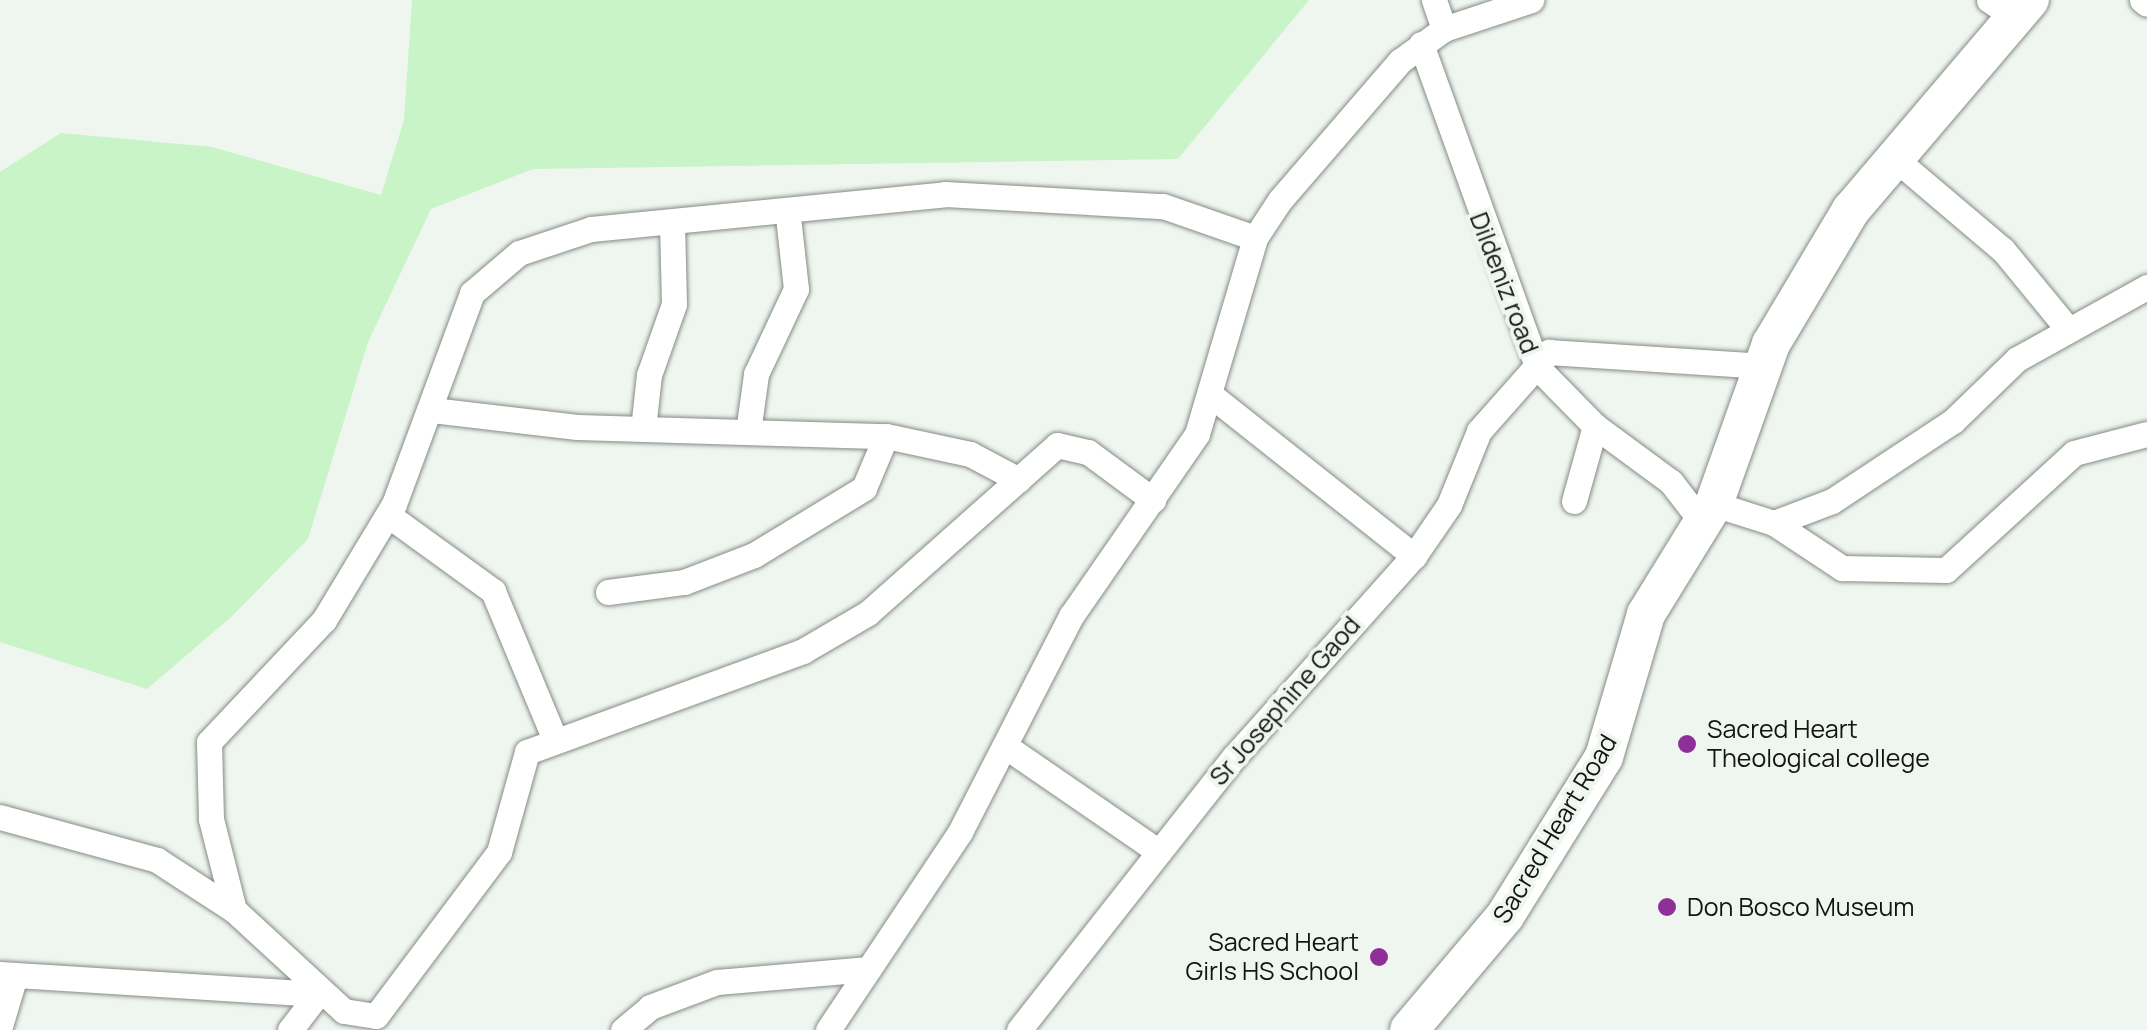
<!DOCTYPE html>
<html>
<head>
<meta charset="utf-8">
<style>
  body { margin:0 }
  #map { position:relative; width:2147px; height:1030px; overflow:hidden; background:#eff6ef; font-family:Manrope,sans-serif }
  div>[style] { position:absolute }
  .green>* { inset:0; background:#c9f4c7 }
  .roads { filter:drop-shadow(0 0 2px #858b85) drop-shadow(0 0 2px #858b85) }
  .street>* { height:25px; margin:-12.5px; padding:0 12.5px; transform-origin:12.5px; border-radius:12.5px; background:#fff }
  .secondary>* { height:38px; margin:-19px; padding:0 19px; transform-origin:19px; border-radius:19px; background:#fff }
  .dots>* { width:28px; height:28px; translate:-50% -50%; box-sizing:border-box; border:5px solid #eff6ef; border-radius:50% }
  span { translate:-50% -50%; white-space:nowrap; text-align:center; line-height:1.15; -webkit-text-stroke:8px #eff6ef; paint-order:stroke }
  .street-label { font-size:25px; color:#131513 }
  .poi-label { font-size:25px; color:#131513 }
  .left { translate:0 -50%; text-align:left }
  .right { translate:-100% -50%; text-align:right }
</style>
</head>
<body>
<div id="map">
  <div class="green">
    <div style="clip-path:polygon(412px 0,1309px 0,1178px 159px,533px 169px,431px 209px,368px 342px,308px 539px,230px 618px,147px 689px,0 642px,0 172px,61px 133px,212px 147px,381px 195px,404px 120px)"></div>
  </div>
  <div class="roads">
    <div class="street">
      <div style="left:1434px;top:0;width:31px;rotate:71deg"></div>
      <div style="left:1989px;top:0;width:30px;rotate:34deg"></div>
      <div style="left:2142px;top:0;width:6px;rotate:39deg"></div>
      <div style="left:1421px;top:44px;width:343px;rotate:70.2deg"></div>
      <div style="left:1537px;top:367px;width:83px;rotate:45.5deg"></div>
      <div style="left:1595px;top:426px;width:94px;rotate:36.4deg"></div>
      <div style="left:1671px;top:482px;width:44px;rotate:52.4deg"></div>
      <div style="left:1892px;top:156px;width:145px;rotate:40.3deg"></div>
      <div style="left:2003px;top:250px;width:101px;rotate:50.6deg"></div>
      <div style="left:1212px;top:396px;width:258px;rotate:38.4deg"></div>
      <div style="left:432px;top:410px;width:146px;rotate:6.7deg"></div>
      <div style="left:577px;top:427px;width:309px;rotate:1.7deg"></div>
      <div style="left:886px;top:436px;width:86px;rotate:12.1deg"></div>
      <div style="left:970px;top:454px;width:55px;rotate:28deg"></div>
      <div style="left:643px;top:429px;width:54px;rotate:-83.7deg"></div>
      <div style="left:649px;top:375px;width:75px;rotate:-70.6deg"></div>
      <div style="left:674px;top:304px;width:81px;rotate:-91.4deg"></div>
      <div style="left:748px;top:432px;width:59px;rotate:-82.1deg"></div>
      <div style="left:756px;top:374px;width:94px;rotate:-64.8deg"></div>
      <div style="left:796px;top:289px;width:73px;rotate:-96.3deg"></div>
      <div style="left:1574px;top:501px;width:78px;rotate:-74.4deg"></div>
      <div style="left:1714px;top:504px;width:63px;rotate:17.6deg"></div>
      <div style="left:1774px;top:523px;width:62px;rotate:-20.8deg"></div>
      <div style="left:1832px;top:501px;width:145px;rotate:-33.5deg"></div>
      <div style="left:1953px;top:421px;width:89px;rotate:-44.1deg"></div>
      <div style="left:2017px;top:359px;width:149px;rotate:-29deg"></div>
      <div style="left:388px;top:515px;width:130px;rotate:35.9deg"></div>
      <div style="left:493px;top:591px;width:156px;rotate:67.4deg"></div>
      <div style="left:1774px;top:523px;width:82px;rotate:33.5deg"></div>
      <div style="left:1842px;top:568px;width:104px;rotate:1.1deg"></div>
      <div style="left:1946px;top:570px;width:173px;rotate:-42.4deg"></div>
      <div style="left:2074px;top:453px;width:75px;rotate:-14.6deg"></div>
      <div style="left:608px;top:592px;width:77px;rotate:-7.5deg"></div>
      <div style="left:684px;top:582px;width:75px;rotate:-21.1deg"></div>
      <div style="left:754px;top:555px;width:129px;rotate:-31.3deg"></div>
      <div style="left:864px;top:488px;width:56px;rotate:-67.1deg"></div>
      <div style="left:1005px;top:746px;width:186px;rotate:34.5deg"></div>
      <div style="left:0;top:817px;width:163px;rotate:15.3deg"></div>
      <div style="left:157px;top:860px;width:92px;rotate:33deg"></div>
      <div style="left:234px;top:910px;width:149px;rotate:42.6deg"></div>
      <div style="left:344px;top:1011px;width:32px;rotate:9deg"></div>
      <div style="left:376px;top:1016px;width:205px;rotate:-53.1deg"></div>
      <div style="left:499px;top:852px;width:104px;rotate:-74.4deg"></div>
      <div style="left:527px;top:752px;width:294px;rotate:-20.1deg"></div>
      <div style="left:803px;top:651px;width:75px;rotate:-30.3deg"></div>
      <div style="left:868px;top:613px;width:253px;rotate:-41.6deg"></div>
      <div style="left:1057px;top:445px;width:32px;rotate:13deg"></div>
      <div style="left:1088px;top:452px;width:81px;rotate:36.4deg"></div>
      <div style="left:234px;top:910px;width:94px;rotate:-104.2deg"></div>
      <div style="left:211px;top:819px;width:77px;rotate:-91.5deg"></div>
      <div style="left:209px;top:742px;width:168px;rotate:-46.7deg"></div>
      <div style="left:324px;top:620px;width:135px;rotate:-58.9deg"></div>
      <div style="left:394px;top:504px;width:225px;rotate:-69.7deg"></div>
      <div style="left:472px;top:293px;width:62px;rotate:-40.4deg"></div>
      <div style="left:519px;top:253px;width:76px;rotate:-18.4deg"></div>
      <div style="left:591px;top:229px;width:356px;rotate:-5.6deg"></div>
      <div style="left:945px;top:194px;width:218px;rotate:3.2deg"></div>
      <div style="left:1163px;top:206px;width:97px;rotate:19.2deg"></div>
      <div style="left:0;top:974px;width:323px;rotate:3.6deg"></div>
      <div style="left:0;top:1026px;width:52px;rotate:-73.3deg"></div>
      <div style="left:290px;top:1030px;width:44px;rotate:-52.4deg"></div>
      <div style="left:623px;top:1030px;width:35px;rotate:-40deg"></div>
      <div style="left:650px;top:1007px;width:72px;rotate:-20.5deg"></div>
      <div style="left:717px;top:982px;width:152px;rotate:-4.9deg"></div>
      <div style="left:828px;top:1030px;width:238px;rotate:-56.3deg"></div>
      <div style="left:960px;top:832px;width:243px;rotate:-62.8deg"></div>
      <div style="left:1071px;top:616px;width:221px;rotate:-55.3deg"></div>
      <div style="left:1197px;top:434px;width:204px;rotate:-73.5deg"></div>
      <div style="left:1255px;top:238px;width:45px;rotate:-56.7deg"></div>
      <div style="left:1280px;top:200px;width:184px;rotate:-49.2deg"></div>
      <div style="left:1400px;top:61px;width:54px;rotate:-36deg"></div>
      <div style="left:1444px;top:29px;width:92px;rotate:-18.4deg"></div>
      <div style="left:1019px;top:1030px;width:347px;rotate:-51.8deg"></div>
      <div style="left:1234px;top:757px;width:270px;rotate:-48.2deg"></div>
      <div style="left:1414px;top:556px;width:62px;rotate:-55.5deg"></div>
      <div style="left:1449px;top:505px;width:80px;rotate:-67.9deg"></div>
      <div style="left:1479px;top:431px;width:106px;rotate:-48.5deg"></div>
      <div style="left:1549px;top:352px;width:215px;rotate:3.7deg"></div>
    </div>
    <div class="secondary">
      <div style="left:1409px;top:1030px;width:149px;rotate:-49.9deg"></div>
      <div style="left:1505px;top:916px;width:187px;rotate:-58.1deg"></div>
      <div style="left:1604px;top:757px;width:149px;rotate:-73.6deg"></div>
      <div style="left:1646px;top:614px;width:129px;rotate:-58.3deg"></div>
      <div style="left:1714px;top:504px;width:170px;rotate:-70.4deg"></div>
      <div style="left:1771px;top:344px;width:156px;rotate:-59.2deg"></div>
      <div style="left:1851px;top:210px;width:276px;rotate:-49.6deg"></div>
    </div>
  </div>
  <div class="dots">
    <div style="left:1687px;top:744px;background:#8f3099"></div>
    <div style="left:1667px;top:907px;background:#8f3099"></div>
    <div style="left:1379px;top:957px;background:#8f3099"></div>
  </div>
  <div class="street-label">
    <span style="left:1504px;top:283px;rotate:69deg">Dildeniz road</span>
    <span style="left:1285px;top:701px;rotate:-49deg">Sr Josephine Gaod</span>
    <span style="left:1555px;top:829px;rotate:-59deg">Sacred Heart Road</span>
  </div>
  <div class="poi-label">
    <span class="left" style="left:1707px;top:744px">Sacred Heart<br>Theological college</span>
    <span class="left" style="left:1687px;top:907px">Don Bosco Museum</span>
    <span class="right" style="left:1359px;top:957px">Sacred Heart<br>Girls HS School</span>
  </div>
</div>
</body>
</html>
